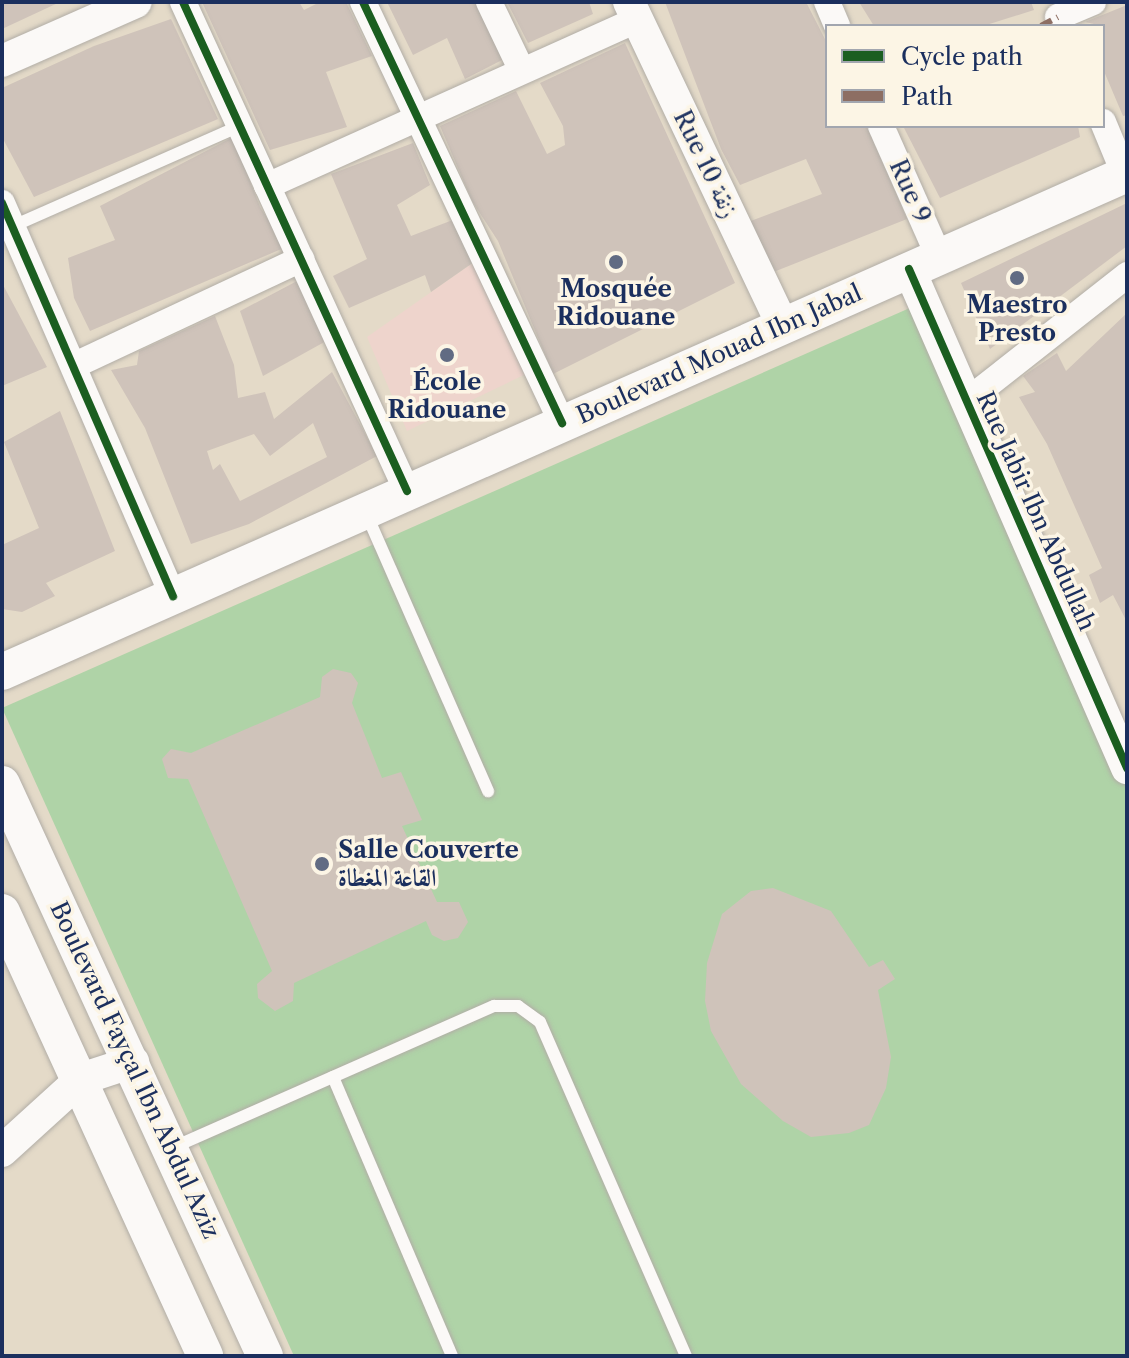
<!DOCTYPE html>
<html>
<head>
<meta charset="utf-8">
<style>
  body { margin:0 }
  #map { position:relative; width:1129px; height:1358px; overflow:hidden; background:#e4dac8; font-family:"Libre Caslon Text",Amiri,serif }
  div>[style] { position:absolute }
  .built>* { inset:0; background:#eed4cc }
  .green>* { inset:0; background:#afd3a7 }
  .building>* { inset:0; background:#cfc3ba }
  .roads { filter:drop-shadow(0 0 2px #b1ada6) drop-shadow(0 0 2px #b1ada6) }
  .service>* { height:12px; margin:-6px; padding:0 6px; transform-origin:6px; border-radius:6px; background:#fbf9f7 }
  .minor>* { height:26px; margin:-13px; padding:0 13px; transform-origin:13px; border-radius:13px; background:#fbf9f7 }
  .tertiary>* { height:32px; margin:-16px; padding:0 16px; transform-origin:16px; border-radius:16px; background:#fbf9f7 }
  .secondary>* { height:36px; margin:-18px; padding:0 18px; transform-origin:18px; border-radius:18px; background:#fbf9f7 }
  .quiet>* { height:6px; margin-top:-3px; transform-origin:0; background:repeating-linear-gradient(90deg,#8d6e63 0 12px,transparent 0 18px) }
  .cycleway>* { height:8px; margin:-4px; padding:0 4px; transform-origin:4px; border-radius:4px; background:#1b5e20 }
  .dots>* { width:22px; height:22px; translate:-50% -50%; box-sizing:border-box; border:4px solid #fcf5e5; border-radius:50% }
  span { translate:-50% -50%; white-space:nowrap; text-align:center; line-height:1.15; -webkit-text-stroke:7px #fcf5e5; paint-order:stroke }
  .street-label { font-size:24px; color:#1b2f5e }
  .poi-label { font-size:24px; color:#1b2f5e; font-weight:700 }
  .left { translate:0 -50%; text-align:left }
  .frame { position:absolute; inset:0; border:4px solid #1b2f5e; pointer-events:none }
  .legend { position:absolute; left:825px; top:24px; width:280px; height:104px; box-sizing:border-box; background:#fcf5e5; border:2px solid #a2a6af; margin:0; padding:10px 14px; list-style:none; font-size:24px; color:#1b2f5e }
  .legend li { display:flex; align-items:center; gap:16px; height:40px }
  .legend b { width:40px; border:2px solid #a2a6af }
</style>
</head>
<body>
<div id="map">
  <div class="built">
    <div style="clip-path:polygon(474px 262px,528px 373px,407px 431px,367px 337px)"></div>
  </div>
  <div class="green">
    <div style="clip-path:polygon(912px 307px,1127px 785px,1127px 1356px,294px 1356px,2px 708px)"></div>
  </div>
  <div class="building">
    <div style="clip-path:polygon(2px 2px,60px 2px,2px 29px)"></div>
    <div style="clip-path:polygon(202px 2px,299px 2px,304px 10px,320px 2px,346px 2px,372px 56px,326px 72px,347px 127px,270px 150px)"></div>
    <div style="clip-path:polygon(387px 2px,478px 2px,504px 59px,465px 79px,447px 38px,413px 55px)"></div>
    <div style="clip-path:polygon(507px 2px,589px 2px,593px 14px,528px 43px)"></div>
    <div style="clip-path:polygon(665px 2px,806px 2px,827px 43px,827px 126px,867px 126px,907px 219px,771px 273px,748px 222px,822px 194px,806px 159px,740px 185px,721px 149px)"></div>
    <div style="clip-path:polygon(859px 2px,1031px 2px,1034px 10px,983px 26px,874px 26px)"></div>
    <div style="clip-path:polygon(1127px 5px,1127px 115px,1123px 116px,1103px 69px,1103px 26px,1085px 22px)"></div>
    <div style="clip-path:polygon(171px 19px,218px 119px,34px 197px,2px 137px,2px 88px,94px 46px)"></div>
    <div style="clip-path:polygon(625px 43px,735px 283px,553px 374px,498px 241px,472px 201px,440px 126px,516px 91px,547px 154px,565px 145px,563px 126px,540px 83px)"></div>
    <div style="clip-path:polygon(903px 126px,1078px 126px,1080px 137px,940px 198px)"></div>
    <div style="clip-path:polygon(233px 137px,260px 207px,286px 247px,90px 331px,74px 298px,68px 258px,115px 240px,100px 206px)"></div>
    <div style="clip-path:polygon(413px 143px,430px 185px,397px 205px,411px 236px,458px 218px,474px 262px,431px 292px,425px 275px,349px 308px,333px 276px,367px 259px,331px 174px)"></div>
    <div style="clip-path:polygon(1127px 203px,1127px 246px,990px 349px,961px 283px)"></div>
    <div style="clip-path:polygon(297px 281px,328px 340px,263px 376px,240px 311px)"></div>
    <div style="clip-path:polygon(2px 283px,47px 367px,2px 386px)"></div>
    <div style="clip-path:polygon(1127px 313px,1127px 622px,1113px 595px,1100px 603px,1089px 575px,1102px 568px,1047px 444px,1019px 397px,1035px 392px,1023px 376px,1057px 353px,1066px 371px)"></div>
    <div style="clip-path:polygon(evenodd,215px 316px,234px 365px,238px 398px,265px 392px,274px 419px,332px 372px,377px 456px,249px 524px,191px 544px,145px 428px,111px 370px,137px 365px,139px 351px,215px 316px,313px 423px,327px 457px,240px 501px,220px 464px,213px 470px,207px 451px,254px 434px,270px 456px,313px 423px)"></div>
    <div style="clip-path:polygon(60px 411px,115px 551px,46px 583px,55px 596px,22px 612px,2px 609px,2px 545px,39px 528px,4px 442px)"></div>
    <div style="clip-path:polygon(333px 669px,351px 673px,358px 683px,352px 703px,382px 778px,401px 772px,422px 820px,402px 826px,437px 902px,459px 902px,468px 922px,458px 938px,444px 941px,432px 935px,426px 921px,294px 983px,293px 1001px,275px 1011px,258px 998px,257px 984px,272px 971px,188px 779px,168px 778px,162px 759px,171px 749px,191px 753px,320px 697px,322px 677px)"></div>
    <div style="clip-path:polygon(773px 888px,831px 911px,869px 967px,883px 960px,895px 979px,878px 990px,891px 1057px,886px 1088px,869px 1125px,849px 1133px,811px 1137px,783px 1121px,741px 1084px,711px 1031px,705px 1001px,707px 963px,722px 914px,751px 891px)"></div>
  </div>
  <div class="roads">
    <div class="service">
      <div style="left:13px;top:226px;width:248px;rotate:-23.8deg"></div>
      <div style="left:366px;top:513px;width:304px;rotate:66.3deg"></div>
      <div style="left:333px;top:1077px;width:303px;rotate:66.9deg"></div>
      <div style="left:174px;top:1147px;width:350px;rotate:-23.8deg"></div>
      <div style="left:494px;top:1006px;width:24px"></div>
      <div style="left:518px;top:1006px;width:27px;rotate:36deg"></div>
      <div style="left:540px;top:1022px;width:365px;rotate:66.4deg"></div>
    </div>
    <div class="minor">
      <div style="left:183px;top:2px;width:538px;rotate:65.39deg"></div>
      <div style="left:363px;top:2px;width:466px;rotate:64.7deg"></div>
      <div style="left:489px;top:2px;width:76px;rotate:64.4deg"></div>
      <div style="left:827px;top:2px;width:26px;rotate:67deg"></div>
      <div style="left:1058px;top:17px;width:38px;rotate:-23deg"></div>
      <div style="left:1103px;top:122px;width:57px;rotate:67.5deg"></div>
      <div style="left:881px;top:126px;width:143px;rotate:66.1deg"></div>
      <div style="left:267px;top:186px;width:406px;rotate:-24.2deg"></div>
      <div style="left:2px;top:203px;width:429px;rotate:66.5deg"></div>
      <div style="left:75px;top:365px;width:250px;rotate:-25.1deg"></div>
      <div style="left:967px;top:401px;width:204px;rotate:-38.2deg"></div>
    </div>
    <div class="tertiary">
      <div style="left:629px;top:2px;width:360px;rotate:64.6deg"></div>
      <div style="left:2px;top:61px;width:146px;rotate:-23.8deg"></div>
      <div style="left:909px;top:269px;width:545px;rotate:66.4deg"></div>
      <div style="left:2px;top:1151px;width:107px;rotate:-42.3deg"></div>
      <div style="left:81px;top:1079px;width:55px;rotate:-18.1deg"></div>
    </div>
    <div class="secondary">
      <div style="left:2px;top:672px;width:1230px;rotate:-23.88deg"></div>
      <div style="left:2px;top:784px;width:630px;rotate:65.31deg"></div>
      <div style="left:2px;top:912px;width:488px;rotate:65.4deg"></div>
    </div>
  </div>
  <div class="quiet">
    <div style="left:1041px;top:26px;width:19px;rotate:-28deg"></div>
  </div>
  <div class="cycleway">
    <div style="left:183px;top:2px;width:538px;rotate:65.39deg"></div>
    <div style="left:363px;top:2px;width:466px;rotate:64.7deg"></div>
    <div style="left:2px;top:203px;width:429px;rotate:66.5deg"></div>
    <div style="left:909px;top:269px;width:545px;rotate:66.4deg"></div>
  </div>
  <div class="dots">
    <div style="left:616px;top:262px;background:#616b83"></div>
    <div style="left:1017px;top:278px;background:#616b83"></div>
    <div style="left:447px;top:355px;background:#616b83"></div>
    <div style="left:322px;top:864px;background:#616b83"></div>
  </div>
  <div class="street-label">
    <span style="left:706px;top:164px;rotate:64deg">Rue 10 زنقة</span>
    <span style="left:910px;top:191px;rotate:66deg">Rue 9</span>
    <span style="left:719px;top:354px;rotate:-24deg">Boulevard Mouad Ibn Jabal</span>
    <span style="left:1036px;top:511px;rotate:66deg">Rue Jabir Ibn Abdullah</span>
    <span style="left:135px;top:1070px;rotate:65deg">Boulevard Fayçal Ibn Abdul Aziz</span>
  </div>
  <div class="poi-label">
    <span style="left:616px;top:303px">Mosquée<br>Ridouane</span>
    <span style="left:1017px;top:319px">Maestro<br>Presto</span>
    <span style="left:447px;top:396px">École<br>Ridouane</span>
    <span class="left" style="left:338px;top:864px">Salle Couverte<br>القاعة المغطاة</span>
  </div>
  <div class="frame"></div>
  <ul class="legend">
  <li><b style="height:10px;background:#1b5e20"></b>Cycle path</li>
  <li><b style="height:10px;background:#8d6e63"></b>Path</li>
  </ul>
</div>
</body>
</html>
